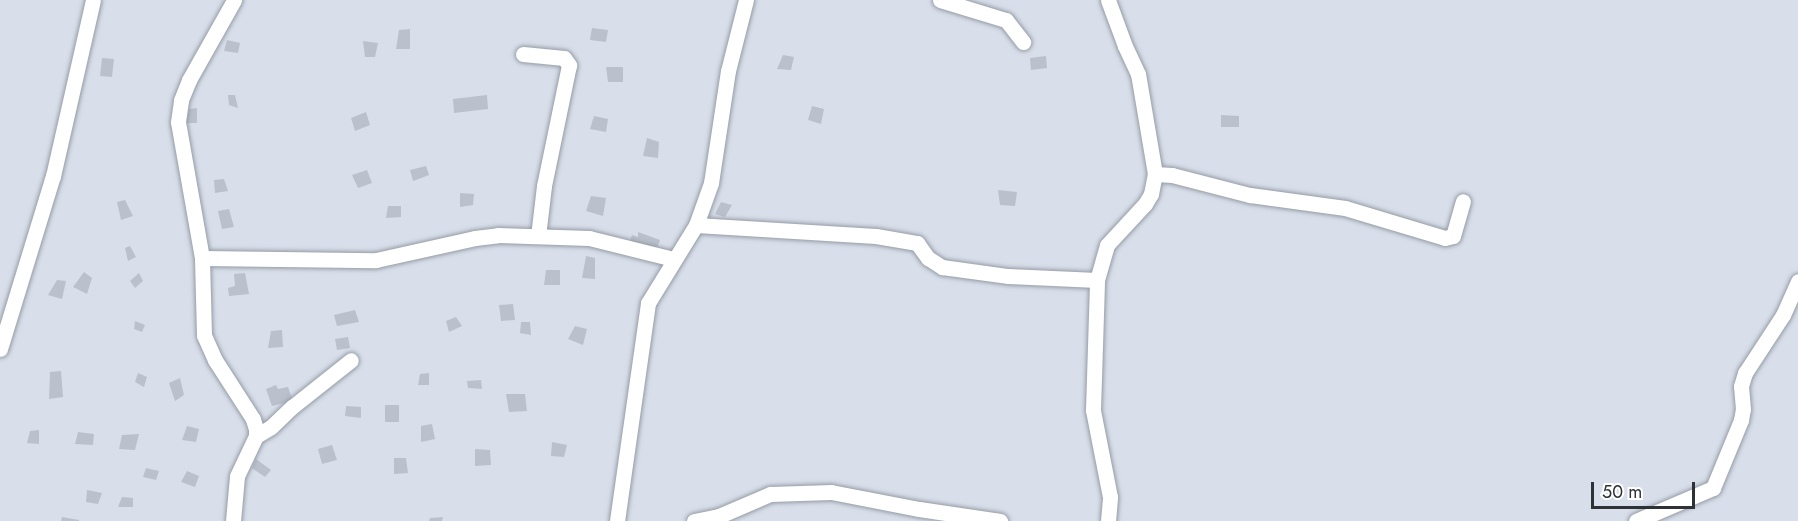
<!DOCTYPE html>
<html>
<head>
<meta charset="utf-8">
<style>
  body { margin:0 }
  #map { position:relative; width:1798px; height:521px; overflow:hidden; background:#d8dfea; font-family:Jost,sans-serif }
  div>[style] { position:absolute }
  .building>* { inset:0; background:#bac1cc }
  .roads { filter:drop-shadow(0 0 2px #959ca6) drop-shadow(0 0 2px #959ca6) }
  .minor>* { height:15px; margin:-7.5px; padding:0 7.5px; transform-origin:7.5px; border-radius:7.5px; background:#fff }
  span { translate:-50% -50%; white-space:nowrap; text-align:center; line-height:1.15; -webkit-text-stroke:5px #fff; paint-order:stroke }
  .scale { position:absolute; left:1591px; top:482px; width:104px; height:27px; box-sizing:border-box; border:3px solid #2e3135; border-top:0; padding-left:8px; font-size:18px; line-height:21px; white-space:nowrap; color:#2e3135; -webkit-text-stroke:4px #fff; paint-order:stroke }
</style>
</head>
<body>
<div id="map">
  <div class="building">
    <div style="clip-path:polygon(592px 28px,608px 30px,606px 42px,590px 40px)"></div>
    <div style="clip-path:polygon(410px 29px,410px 49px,396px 49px,399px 30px)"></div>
    <div style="clip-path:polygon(227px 40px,240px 43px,238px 53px,224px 51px)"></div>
    <div style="clip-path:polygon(363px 41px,378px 43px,375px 57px,365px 57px)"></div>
    <div style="clip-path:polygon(783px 55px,794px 57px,791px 70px,777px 69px)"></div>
    <div style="clip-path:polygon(1046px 56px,1047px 68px,1031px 70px,1030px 58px)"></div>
    <div style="clip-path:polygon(102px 58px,114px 59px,112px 77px,100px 76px)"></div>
    <div style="clip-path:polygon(606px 67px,623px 67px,623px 82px,608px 82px)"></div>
    <div style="clip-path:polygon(228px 95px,235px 95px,238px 108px,229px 105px)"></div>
    <div style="clip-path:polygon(487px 95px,488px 109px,454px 113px,453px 99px)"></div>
    <div style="clip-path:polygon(812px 106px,824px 109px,821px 124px,808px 120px)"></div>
    <div style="clip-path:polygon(197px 108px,197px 123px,184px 123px,189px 109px)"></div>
    <div style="clip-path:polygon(366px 112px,370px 125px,355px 131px,351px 118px)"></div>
    <div style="clip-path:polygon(1221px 115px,1239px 116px,1239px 127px,1221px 127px)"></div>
    <div style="clip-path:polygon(594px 116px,608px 119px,606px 132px,590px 129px)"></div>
    <div style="clip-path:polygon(647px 138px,659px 142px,658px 158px,643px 156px)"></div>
    <div style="clip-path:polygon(426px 166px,429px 175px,413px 181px,410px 170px)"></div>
    <div style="clip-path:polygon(367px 170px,372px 183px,358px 188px,352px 175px)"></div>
    <div style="clip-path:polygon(224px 179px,228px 191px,215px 193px,214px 180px)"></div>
    <div style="clip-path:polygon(998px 190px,1017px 192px,1015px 206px,1000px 205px)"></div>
    <div style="clip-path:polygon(460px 193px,474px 194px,473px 205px,460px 207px)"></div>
    <div style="clip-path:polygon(591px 196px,606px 198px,603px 216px,586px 211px)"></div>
    <div style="clip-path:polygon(125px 200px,133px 216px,121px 220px,117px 202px)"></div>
    <div style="clip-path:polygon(721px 202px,732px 205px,725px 217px,715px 214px)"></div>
    <div style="clip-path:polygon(388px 206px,401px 206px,401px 217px,386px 218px)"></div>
    <div style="clip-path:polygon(229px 209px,234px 227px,222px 229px,218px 211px)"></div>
    <div style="clip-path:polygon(638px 232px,660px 240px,657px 248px,629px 244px,632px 235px,638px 237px)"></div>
    <div style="clip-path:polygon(130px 246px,136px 257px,128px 261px,125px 248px)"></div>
    <div style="clip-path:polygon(586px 256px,595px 258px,595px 279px,582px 278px)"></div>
    <div style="clip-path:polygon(546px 270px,560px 270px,560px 285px,544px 285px)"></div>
    <div style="clip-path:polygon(84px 272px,92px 278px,87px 294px,73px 287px)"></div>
    <div style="clip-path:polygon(139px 273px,143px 281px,135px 288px,130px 281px)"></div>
    <div style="clip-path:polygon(245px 273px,249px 294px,229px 296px,228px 288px,235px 286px,234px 274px)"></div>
    <div style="clip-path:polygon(57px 280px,66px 281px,62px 299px,48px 295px)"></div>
    <div style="clip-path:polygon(513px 304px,515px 320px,501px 321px,499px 305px)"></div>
    <div style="clip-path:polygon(355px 310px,359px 322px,337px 326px,334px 315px)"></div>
    <div style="clip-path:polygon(456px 317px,462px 326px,449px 332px,446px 321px)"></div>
    <div style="clip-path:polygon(135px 321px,145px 325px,142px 332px,134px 329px)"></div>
    <div style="clip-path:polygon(521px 322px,530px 322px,531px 335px,520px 333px)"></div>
    <div style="clip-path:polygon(575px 326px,587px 329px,583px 345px,568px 339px)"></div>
    <div style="clip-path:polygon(282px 330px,283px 347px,268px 348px,271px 331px)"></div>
    <div style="clip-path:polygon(348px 337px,350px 348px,337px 350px,335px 339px)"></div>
    <div style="clip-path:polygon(61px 371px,63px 397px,49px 399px,50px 372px)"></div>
    <div style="clip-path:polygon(138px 373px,147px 377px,144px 387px,135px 382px)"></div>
    <div style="clip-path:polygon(429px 373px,429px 385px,418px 385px,420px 374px)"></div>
    <div style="clip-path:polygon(180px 378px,184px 395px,175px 401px,169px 383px)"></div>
    <div style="clip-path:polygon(481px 380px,482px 389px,468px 388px,467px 381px)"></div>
    <div style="clip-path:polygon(276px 385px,278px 389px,288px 387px,293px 401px,272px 406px,266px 389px)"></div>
    <div style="clip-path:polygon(506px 394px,525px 394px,527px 411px,509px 412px)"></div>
    <div style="clip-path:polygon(385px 405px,399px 405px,399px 422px,385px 422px)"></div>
    <div style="clip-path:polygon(346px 406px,361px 407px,361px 418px,345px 416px)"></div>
    <div style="clip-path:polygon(432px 424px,435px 439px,421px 442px,421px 426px)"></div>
    <div style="clip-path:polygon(187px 426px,199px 429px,196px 442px,182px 440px)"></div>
    <div style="clip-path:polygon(39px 430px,39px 444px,27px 443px,30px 431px)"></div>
    <div style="clip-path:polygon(78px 432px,94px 434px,93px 445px,75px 444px)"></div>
    <div style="clip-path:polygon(139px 434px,135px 450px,119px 449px,122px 435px)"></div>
    <div style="clip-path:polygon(552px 442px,567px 445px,564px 457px,551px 456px)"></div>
    <div style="clip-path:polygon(332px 445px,337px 460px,322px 464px,318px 449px)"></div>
    <div style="clip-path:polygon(475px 449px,490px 450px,491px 465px,475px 466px)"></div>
    <div style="clip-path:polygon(394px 458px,406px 458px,408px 473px,394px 474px)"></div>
    <div style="clip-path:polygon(256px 459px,271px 470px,265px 477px,252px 468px)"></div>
    <div style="clip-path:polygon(146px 468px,159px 471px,156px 480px,143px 477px)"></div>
    <div style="clip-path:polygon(187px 471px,199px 476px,195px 487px,181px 482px)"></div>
    <div style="clip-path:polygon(87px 490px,102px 493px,98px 504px,86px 502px)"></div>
    <div style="clip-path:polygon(122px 497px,133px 498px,133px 507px,118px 507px)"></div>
    <div style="clip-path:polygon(62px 517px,79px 520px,79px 521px,61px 521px)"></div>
    <div style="clip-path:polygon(443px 517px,442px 521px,429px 521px,430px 518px)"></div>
  </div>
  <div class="roads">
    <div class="minor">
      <div style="left:940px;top:0;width:69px;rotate:16.9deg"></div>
      <div style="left:1006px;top:20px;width:28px;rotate:52deg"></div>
      <div style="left:523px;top:54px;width:41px;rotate:5.6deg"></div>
      <div style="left:564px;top:58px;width:9px;rotate:54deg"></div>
      <div style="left:569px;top:65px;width:124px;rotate:101.7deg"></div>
      <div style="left:544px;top:186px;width:50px;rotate:96.8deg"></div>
      <div style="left:1155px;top:174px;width:17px;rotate:3deg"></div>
      <div style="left:1172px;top:175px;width:81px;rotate:14.4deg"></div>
      <div style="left:1250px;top:195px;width:96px;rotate:7.8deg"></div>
      <div style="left:1345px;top:208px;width:104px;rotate:16.7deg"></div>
      <div style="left:1445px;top:238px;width:8px;rotate:-14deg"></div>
      <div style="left:1453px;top:236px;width:36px;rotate:-74deg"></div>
      <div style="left:696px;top:225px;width:180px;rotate:3.5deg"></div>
      <div style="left:876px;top:236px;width:42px;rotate:9.7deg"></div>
      <div style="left:917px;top:243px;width:19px;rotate:54deg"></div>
      <div style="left:928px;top:258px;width:17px;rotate:33deg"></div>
      <div style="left:942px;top:267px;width:67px;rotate:7.8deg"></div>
      <div style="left:1008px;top:276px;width:89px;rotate:2.6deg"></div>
      <div style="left:202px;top:258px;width:174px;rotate:0.7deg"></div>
      <div style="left:376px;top:260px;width:101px;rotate:-12.5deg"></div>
      <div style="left:475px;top:238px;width:23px;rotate:-7deg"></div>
      <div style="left:498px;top:235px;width:91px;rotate:1.9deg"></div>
      <div style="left:589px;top:238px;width:87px;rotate:14deg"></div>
      <div style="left:0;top:349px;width:181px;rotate:-73deg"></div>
      <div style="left:53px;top:176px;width:180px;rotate:-77.2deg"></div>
      <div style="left:256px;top:436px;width:17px;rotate:-31deg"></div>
      <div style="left:271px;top:427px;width:29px;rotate:-44deg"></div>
      <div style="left:292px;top:407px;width:75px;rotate:-38.5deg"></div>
      <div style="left:233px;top:521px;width:45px;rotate:-84.9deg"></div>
      <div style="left:237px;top:476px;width:44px;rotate:-64.6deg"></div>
      <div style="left:256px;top:436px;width:7px;rotate:-90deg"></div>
      <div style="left:256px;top:429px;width:10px;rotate:-107deg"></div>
      <div style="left:253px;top:419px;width:70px;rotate:-122.8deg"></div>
      <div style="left:215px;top:360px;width:27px;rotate:-114deg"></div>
      <div style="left:204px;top:335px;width:77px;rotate:-91.5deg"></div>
      <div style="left:202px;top:258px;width:138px;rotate:-100deg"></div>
      <div style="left:178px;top:122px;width:22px;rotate:-82deg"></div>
      <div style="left:181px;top:100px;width:22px;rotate:-68deg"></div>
      <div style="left:189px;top:80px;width:92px;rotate:-60.6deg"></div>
      <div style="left:617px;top:521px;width:220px;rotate:-81.9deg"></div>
      <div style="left:648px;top:303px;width:92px;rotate:-58.4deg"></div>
      <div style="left:696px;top:225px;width:45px;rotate:-70.3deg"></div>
      <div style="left:711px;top:183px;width:113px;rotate:-81.4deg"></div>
      <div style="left:728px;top:71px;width:73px;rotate:-75.8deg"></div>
      <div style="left:694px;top:521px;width:25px;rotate:-11deg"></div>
      <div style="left:719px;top:516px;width:56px;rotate:-23.3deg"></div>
      <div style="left:770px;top:494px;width:61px;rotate:-1.9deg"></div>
      <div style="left:831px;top:492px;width:90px;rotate:10.9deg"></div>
      <div style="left:919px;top:509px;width:82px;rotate:8.4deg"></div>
      <div style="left:1108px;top:521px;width:24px;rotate:-85deg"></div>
      <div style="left:1110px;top:497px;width:89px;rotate:-101.1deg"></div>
      <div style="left:1093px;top:410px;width:130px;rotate:-88.2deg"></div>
      <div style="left:1097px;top:280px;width:36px;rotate:-74deg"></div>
      <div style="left:1107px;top:245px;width:56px;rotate:-47.2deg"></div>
      <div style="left:1145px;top:204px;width:12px;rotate:-59deg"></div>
      <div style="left:1151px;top:194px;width:20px;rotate:-79deg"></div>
      <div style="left:1155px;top:174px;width:101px;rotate:-99.6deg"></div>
      <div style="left:1138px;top:74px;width:31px;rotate:-115deg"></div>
      <div style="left:1125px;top:46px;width:49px;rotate:-110.3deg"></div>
      <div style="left:1636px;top:521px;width:84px;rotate:-23.2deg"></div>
      <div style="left:1713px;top:488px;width:74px;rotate:-67.6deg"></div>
      <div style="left:1741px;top:420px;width:11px;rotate:-80deg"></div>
      <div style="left:1743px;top:409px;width:23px;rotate:-95deg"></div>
      <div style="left:1741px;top:386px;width:14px;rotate:-73deg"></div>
      <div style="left:1745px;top:373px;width:69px;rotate:-56.8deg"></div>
      <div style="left:1783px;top:315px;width:37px;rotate:-66deg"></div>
    </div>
  </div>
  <div class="scale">50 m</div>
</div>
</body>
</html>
